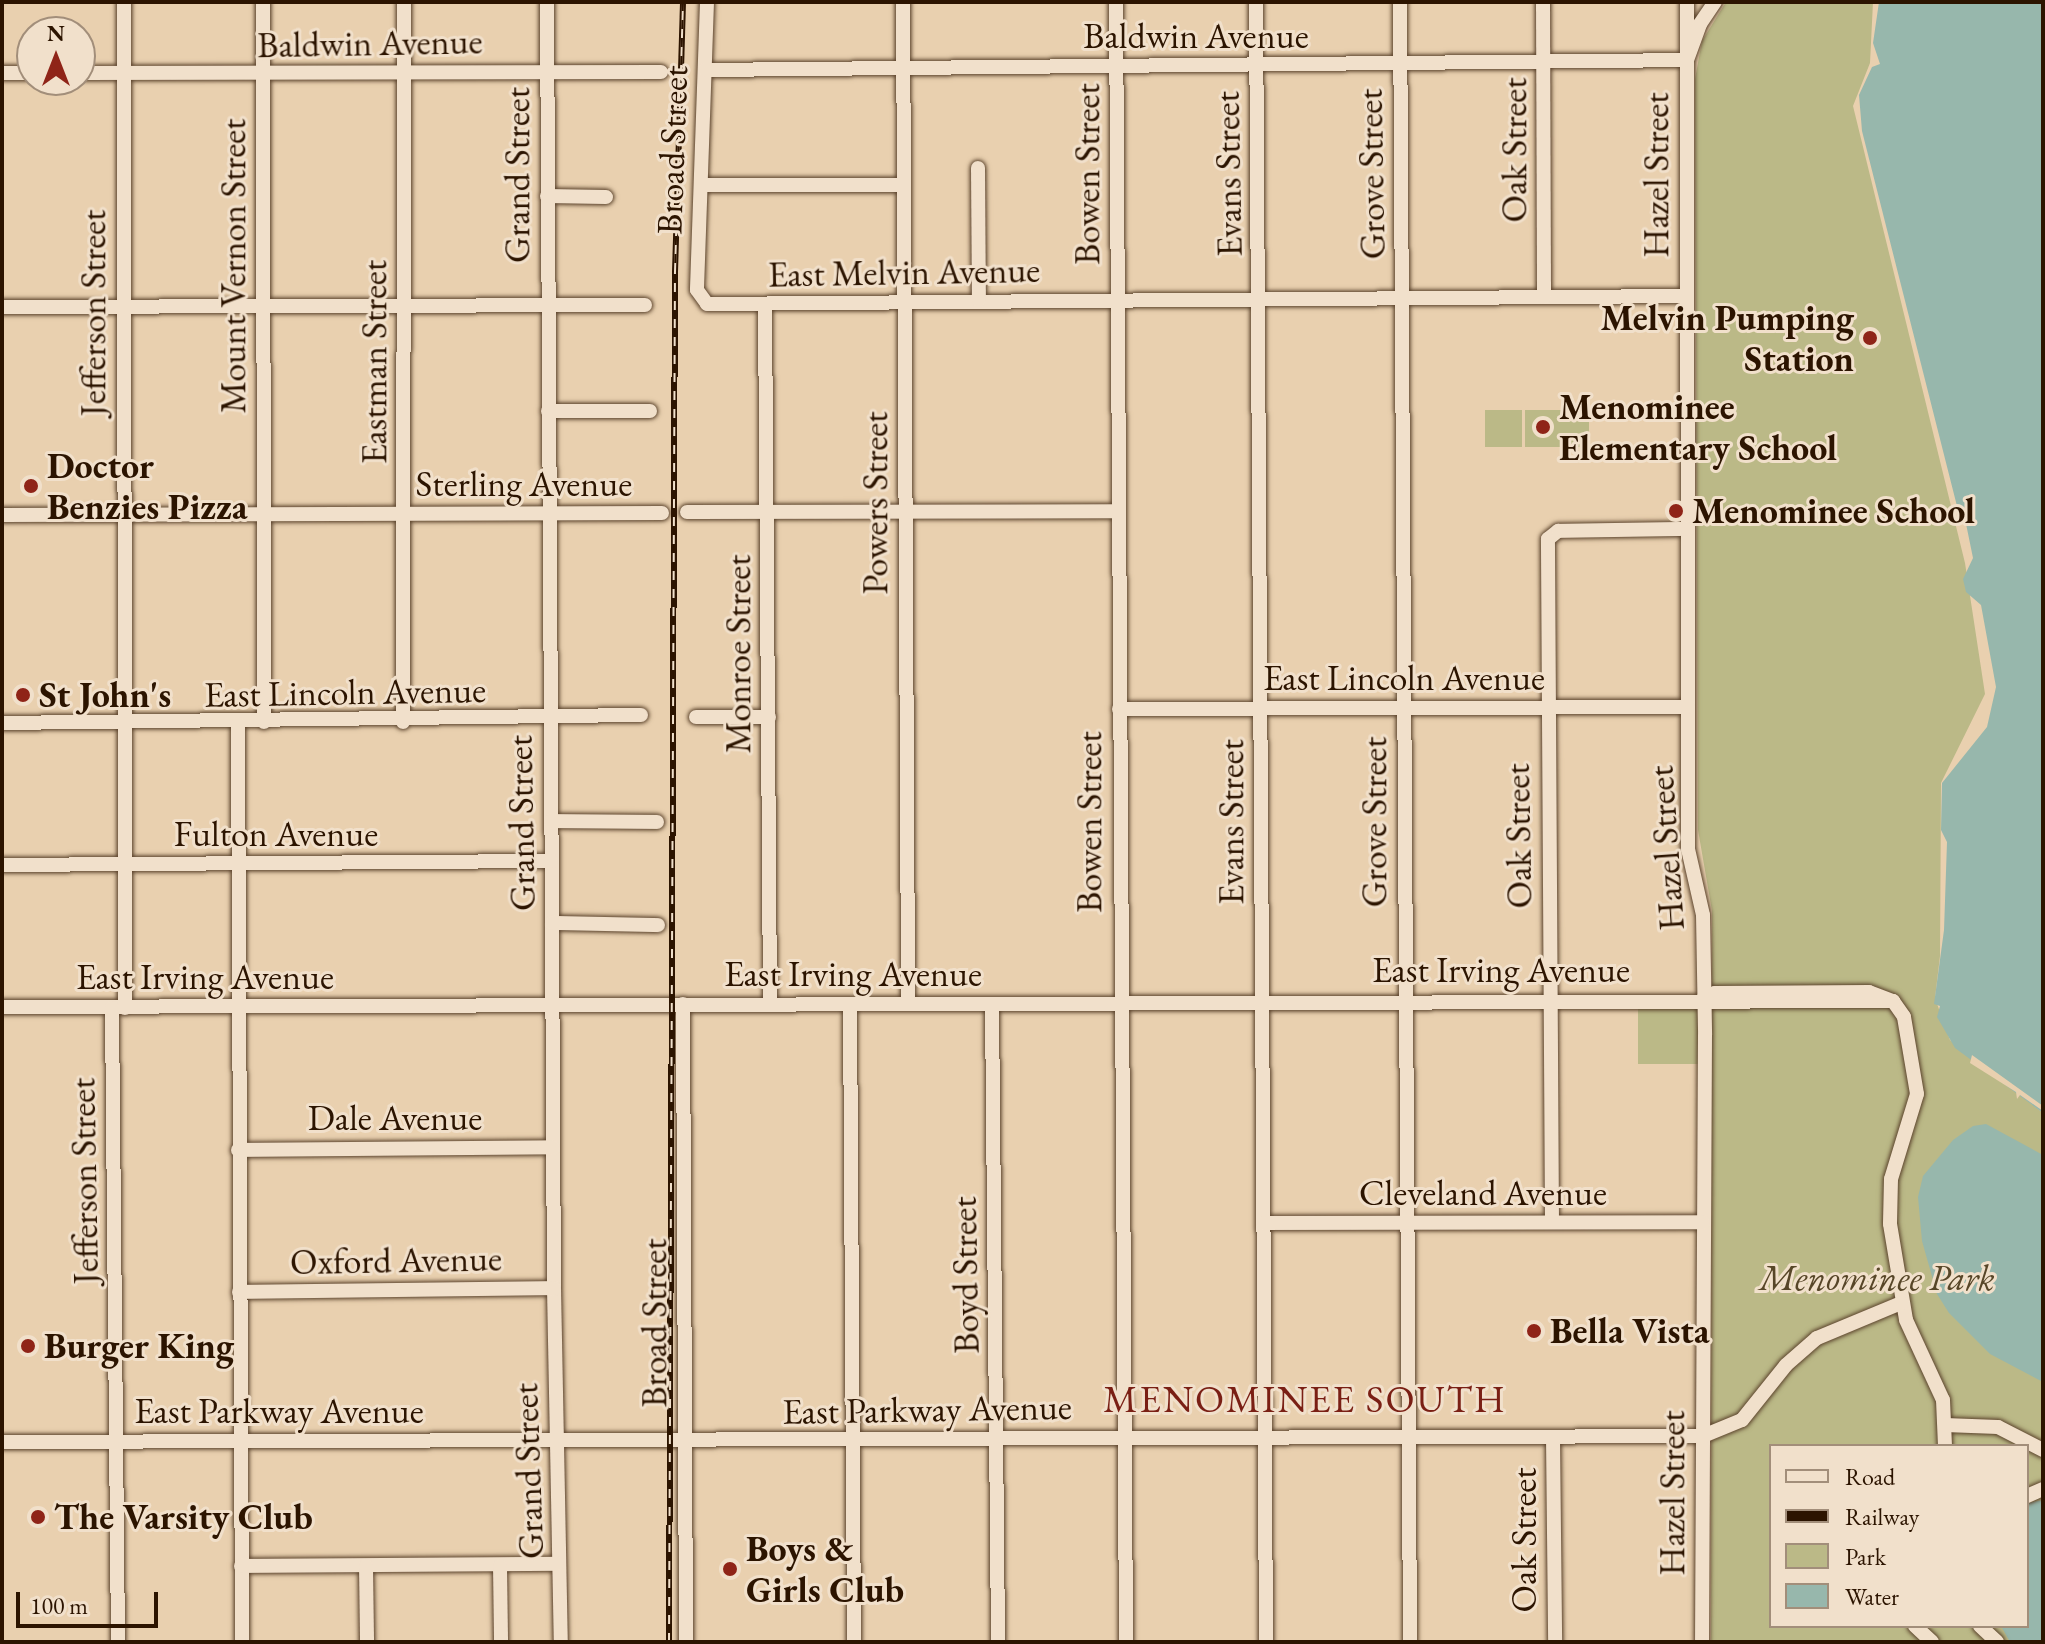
<!DOCTYPE html>
<html>
<head>
<meta charset="utf-8">
<style>
  body { margin:0 }
  #map { position:relative; width:2045px; height:1644px; overflow:hidden; background:#e9d0af; font-family:"EB Garamond",serif }
  div>[style] { position:absolute }
  .green>* { inset:0; background:#bbb987 }
  .water>* { inset:0; background:#97b7ac }
  .pier>* { inset:0; background:#e9d0af }
  .roads { filter:drop-shadow(0 0 2px #5b432c) drop-shadow(0 0 2px #5b432c) }
  .minor>* { height:14px; margin:-7px; padding:0 7px; transform-origin:7px; border-radius:7px; background:#f1e0cb }
  .rail>* { height:6px; margin-top:-3px; transform-origin:0; background:repeating-linear-gradient(90deg,#f1e0cb 0 9px,#2c1400 0 18px); box-sizing:border-box; border-block:2px solid #2c1400 }
  .dots>* { width:22px; height:22px; translate:-50% -50%; box-sizing:border-box; border:4px solid #f1e0cb; border-radius:50% }
  span { translate:-50% -50%; white-space:nowrap; text-align:center; line-height:1.15; -webkit-text-stroke:6px #f1e0cb; paint-order:stroke }
  .street-label { font-size:36px; color:#2c1400 }
  .poi-label { font-size:36px; color:#2c1400; font-weight:700 }
  .right { translate:-100% -50%; text-align:right }
  .left { translate:0 -50%; text-align:left }
  .park-label { font-size:36px; color:#574628; font-style:italic }
  .neighbourhood-label { font-size:38px; color:#7a1f14; letter-spacing:2px }
  .frame { position:absolute; inset:0; border:4px solid #2c1400; pointer-events:none }
  .legend { position:absolute; left:1769px; top:1444px; width:260px; height:184px; box-sizing:border-box; background:#f1e0cb; border:2px solid #a28e7a; margin:0; padding:10px 14px; list-style:none; font-size:24px; color:#2c1400 }
  .legend li { display:flex; align-items:center; gap:16px; height:40px }
  .legend b { width:40px; border:2px solid #a28e7a }
  .north { position:absolute; left:16px; top:16px; width:80px; height:80px; box-sizing:border-box; background:#f1e0cb; border:2px solid #a28e7a; border-radius:50%; rotate:0deg; font-size:22px; font-weight:700; line-height:32px; text-align:center; color:#2c1400 }
  .north::after { content:''; display:block; margin:auto; width:28px; height:36px; background:#8f2418; clip-path:polygon(50% 0,100% 100%,50% 72%,0 100%) }
  .scale { position:absolute; left:16px; top:1592px; width:142px; height:36px; box-sizing:border-box; border:4px solid #2c1400; border-top:0; padding-left:10px; font-size:24px; line-height:28px; white-space:nowrap; color:#2c1400; -webkit-text-stroke:6px #f1e0cb; paint-order:stroke }
</style>
</head>
<body>
<div id="map">
  <div class="green">
    <div style="clip-path:polygon(evenodd,1726px 2px,1873px 2px,1870px 63px,1853px 106px,1965px 563px,1985px 694px,1941px 783px,1940px 956px,1935px 998px,1950px 1040px,2043px 1113px,2043px 1642px,1711px 1642px,1712px 911px,1698px 830px,1695px 79px,1702px 41px,1726px 2px,1771px 1446px,2027px 1446px,2027px 1626px,1771px 1626px,1771px 1446px)"></div>
    <div style="clip-path:polygon(1485px 410px,1522px 410px,1522px 447px,1485px 447px)"></div>
    <div style="clip-path:polygon(1525px 410px,1589px 410px,1589px 447px,1525px 447px)"></div>
    <div style="clip-path:polygon(1703px 999px,1704px 1064px,1638px 1064px,1638px 1000px)"></div>
  </div>
  <div class="water">
    <div style="clip-path:polygon(1879px 2px,2043px 2px,2043px 1113px,1955px 1048px,1937px 1017px,1940px 1006px,1934px 1004px,1944px 930px,1947px 842px,1941px 830px,1942px 783px,1987px 727px,1996px 687px,1981px 605px,1966px 592px,1963px 579px,1973px 558px,1964px 514px,1959px 514px,1862px 131px,1859px 95px,1872px 67px,1880px 64px,1873px 43px)"></div>
    <div style="clip-path:polygon(1986px 1124px,2043px 1155px,2043px 1382px,1990px 1354px,1949px 1313px,1937px 1294px,1922px 1241px,1918px 1197px,1923px 1176px,1953px 1140px,1973px 1126px)"></div>
    <div style="clip-path:polygon(2043px 1500px,2043px 1642px,2010px 1642px,2001px 1626px,2027px 1626px,2027px 1503px)"></div>
  </div>
  <div class="pier">
    <div style="clip-path:polygon(1972px 1055px,2043px 1106px,2043px 1111px,2020px 1095px,2017px 1099px,2016px 1092px,1970px 1063px)"></div>
  </div>
  <div class="roads">
    <div class="minor">
      <div style="left:124px;top:2px;width:1006px;rotate:89.94deg"></div>
      <div style="left:263px;top:2px;width:720px;rotate:89.92deg"></div>
      <div style="left:547px;top:2px;width:1286px;rotate:89.69deg"></div>
      <div style="left:554px;top:1288px;width:354px;rotate:88.9deg"></div>
      <div style="left:707px;top:2px;width:288px;rotate:92deg"></div>
      <div style="left:697px;top:290px;width:17px;rotate:54deg"></div>
      <div style="left:707px;top:304px;width:979px;rotate:-0.47deg"></div>
      <div style="left:903px;top:2px;width:1001px;rotate:89.71deg"></div>
      <div style="left:1116px;top:2px;width:1640px;rotate:89.65deg"></div>
      <div style="left:1256px;top:2px;width:1640px;rotate:89.65deg"></div>
      <div style="left:1400px;top:2px;width:1640px;rotate:89.65deg"></div>
      <div style="left:1543px;top:2px;width:295px;rotate:89.8deg"></div>
      <div style="left:1687px;top:2px;width:847px;rotate:89.93deg"></div>
      <div style="left:1688px;top:849px;width:68px;rotate:77.2deg"></div>
      <div style="left:1703px;top:915px;width:120px;rotate:89deg"></div>
      <div style="left:1705px;top:1035px;width:607px;rotate:90.28deg"></div>
      <div style="left:705px;top:70px;width:982px;rotate:-0.58deg"></div>
      <div style="left:1687px;top:60px;width:38px;rotate:-70deg"></div>
      <div style="left:1700px;top:24px;width:27px;rotate:-56deg"></div>
      <div style="left:2px;top:73px;width:30px"></div>
      <div style="left:80px;top:73px;width:581px;rotate:-0.1deg"></div>
      <div style="left:978px;top:168px;width:132px;rotate:89.6deg"></div>
      <div style="left:701px;top:185px;width:203px"></div>
      <div style="left:547px;top:196px;width:59px;rotate:1deg"></div>
      <div style="left:765px;top:304px;width:700px;rotate:89.59deg"></div>
      <div style="left:2px;top:307px;width:643px;rotate:-0.18deg"></div>
      <div style="left:548px;top:411px;width:102px"></div>
      <div style="left:687px;top:512px;width:432px;rotate:-0.1deg"></div>
      <div style="left:2px;top:515px;width:660px;rotate:-0.17deg"></div>
      <div style="left:1119px;top:709px;width:569px;rotate:-0.2deg"></div>
      <div style="left:696px;top:717px;width:73px"></div>
      <div style="left:403px;top:722px;width:720px;rotate:-89.92deg"></div>
      <div style="left:2px;top:723px;width:639px;rotate:-0.72deg"></div>
      <div style="left:238px;top:724px;width:918px;rotate:89.75deg"></div>
      <div style="left:551px;top:821px;width:106px;rotate:0.5deg"></div>
      <div style="left:2px;top:865px;width:549px;rotate:-0.42deg"></div>
      <div style="left:552px;top:923px;width:106px;rotate:1.1deg"></div>
      <div style="left:1703px;top:999px;width:13px;rotate:-27deg"></div>
      <div style="left:1715px;top:993px;width:154px;rotate:-0.4deg"></div>
      <div style="left:1869px;top:992px;width:26px;rotate:21deg"></div>
      <div style="left:1893px;top:1001px;width:19px;rotate:55deg"></div>
      <div style="left:1904px;top:1017px;width:78px;rotate:80.4deg"></div>
      <div style="left:1917px;top:1094px;width:89px;rotate:107deg"></div>
      <div style="left:1891px;top:1179px;width:45px;rotate:91.3deg"></div>
      <div style="left:1890px;top:1224px;width:97px;rotate:80.5deg"></div>
      <div style="left:1906px;top:1320px;width:88px;rotate:65.2deg"></div>
      <div style="left:1943px;top:1400px;width:46px;rotate:87.5deg"></div>
      <div style="left:683px;top:1004px;width:638px;rotate:89.73deg"></div>
      <div style="left:850px;top:1004px;width:638px;rotate:89.64deg"></div>
      <div style="left:992px;top:1004px;width:638px;rotate:89.46deg"></div>
      <div style="left:2px;top:1007px;width:1891px;rotate:-0.18deg"></div>
      <div style="left:112px;top:1008px;width:634px;rotate:89.46deg"></div>
      <div style="left:238px;top:1150px;width:315px;rotate:-0.5deg"></div>
      <div style="left:1552px;top:1222px;width:683px;rotate:-90.34deg"></div>
      <div style="left:1548px;top:539px;width:13px;rotate:-39deg"></div>
      <div style="left:1558px;top:531px;width:129px;rotate:-0.9deg"></div>
      <div style="left:1263px;top:1223px;width:440px;rotate:-0.1deg"></div>
      <div style="left:239px;top:1292px;width:315px;rotate:-0.7deg"></div>
      <div style="left:1945px;top:1425px;width:53px;rotate:2.2deg"></div>
      <div style="left:1998px;top:1427px;width:51px;rotate:27.1deg"></div>
      <div style="left:1553px;top:1437px;width:205px;rotate:89.4deg"></div>
      <div style="left:2px;top:1442px;width:1701px;rotate:-0.2deg"></div>
      <div style="left:1703px;top:1436px;width:42px;rotate:-22.3deg"></div>
      <div style="left:1742px;top:1420px;width:70px;rotate:-51.3deg"></div>
      <div style="left:1786px;top:1365px;width:41px;rotate:-41.1deg"></div>
      <div style="left:1817px;top:1338px;width:91px;rotate:-22.6deg"></div>
      <div style="left:2027px;top:1496px;width:17px;rotate:-24deg"></div>
      <div style="left:241px;top:1566px;width:316px;rotate:-0.4deg"></div>
      <div style="left:366px;top:1566px;width:76px;rotate:89.2deg"></div>
      <div style="left:500px;top:1566px;width:76px;rotate:89.2deg"></div>
      <div style="left:1915px;top:1626px;width:23px;rotate:43deg"></div>
      <div style="left:1980px;top:1626px;width:23px;rotate:43deg"></div>
    </div>
  </div>
  <div class="rail">
    <div style="left:669px;top:1642px;width:1370px;rotate:-89.75deg"></div>
    <div style="left:675px;top:272px;width:270px;rotate:-88.3deg"></div>
  </div>
  <div class="dots">
    <div style="left:1870px;top:338px;background:#8f2418"></div>
    <div style="left:1543px;top:427px;background:#8f2418"></div>
    <div style="left:31px;top:486px;background:#8f2418"></div>
    <div style="left:1676px;top:511px;background:#8f2418"></div>
    <div style="left:23px;top:695px;background:#8f2418"></div>
    <div style="left:1534px;top:1331px;background:#8f2418"></div>
    <div style="left:28px;top:1346px;background:#8f2418"></div>
    <div style="left:38px;top:1517px;background:#8f2418"></div>
    <div style="left:730px;top:1569px;background:#8f2418"></div>
  </div>
  <div class="street-label">
    <span style="left:1196px;top:36px">Baldwin Avenue</span>
    <span style="left:370px;top:43px;rotate:-1deg">Baldwin Avenue</span>
    <span style="left:672px;top:150px;rotate:-88deg">Broad Street</span>
    <span style="left:1514px;top:150px;rotate:-90deg">Oak Street</span>
    <span style="left:1087px;top:174px;rotate:-90deg">Bowen Street</span>
    <span style="left:1228px;top:174px;rotate:-91deg">Evans Street</span>
    <span style="left:1371px;top:174px;rotate:-91deg">Grove Street</span>
    <span style="left:517px;top:175px;rotate:-90deg">Grand Street</span>
    <span style="left:1656px;top:175px;rotate:-90deg">Hazel Street</span>
    <span style="left:233px;top:266px;rotate:-90deg">Mount Vernon Street</span>
    <span style="left:904px;top:272px;rotate:-1deg">East Melvin Avenue</span>
    <span style="left:93px;top:313px;rotate:-90deg">Jefferson Street</span>
    <span style="left:374px;top:362px;rotate:-90deg">Eastman Street</span>
    <span style="left:524px;top:484px">Sterling Avenue</span>
    <span style="left:875px;top:503px;rotate:-90deg">Powers Street</span>
    <span style="left:738px;top:654px;rotate:-90deg">Monroe Street</span>
    <span style="left:1404px;top:678px">East Lincoln Avenue</span>
    <span style="left:345px;top:692px;rotate:-1deg">East Lincoln Avenue</span>
    <span style="left:1089px;top:822px;rotate:-90deg">Bowen Street</span>
    <span style="left:1231px;top:822px;rotate:-90deg">Evans Street</span>
    <span style="left:1374px;top:822px;rotate:-90deg">Grove Street</span>
    <span style="left:521px;top:823px;rotate:-91deg">Grand Street</span>
    <span style="left:276px;top:834px">Fulton Avenue</span>
    <span style="left:1518px;top:836px;rotate:-91deg">Oak Street</span>
    <span style="left:1666px;top:848px;rotate:-94deg">Hazel Street</span>
    <span style="left:1501px;top:970px">East Irving Avenue</span>
    <span style="left:853px;top:974px">East Irving Avenue</span>
    <span style="left:205px;top:977px">East Irving Avenue</span>
    <span style="left:395px;top:1118px">Dale Avenue</span>
    <span style="left:84px;top:1181px;rotate:-91deg">Jefferson Street</span>
    <span style="left:1483px;top:1193px">Cleveland Avenue</span>
    <span style="left:396px;top:1260px;rotate:-1deg">Oxford Avenue</span>
    <span style="left:965px;top:1275px;rotate:-91deg">Boyd Street</span>
    <span style="left:654px;top:1323px;rotate:-90deg">Broad Street</span>
    <span style="left:927px;top:1409px;rotate:-1deg">East Parkway Avenue</span>
    <span style="left:279px;top:1411px">East Parkway Avenue</span>
    <span style="left:528px;top:1471px;rotate:-92deg">Grand Street</span>
    <span style="left:1672px;top:1493px;rotate:-90deg">Hazel Street</span>
    <span style="left:1524px;top:1540px;rotate:-90deg">Oak Street</span>
  </div>
  <div class="poi-label">
    <span class="right" style="left:1854px;top:338px">Melvin Pumping<br>Station</span>
    <span class="left" style="left:1559px;top:427px">Menominee<br>Elementary School</span>
    <span class="left" style="left:47px;top:486px">Doctor<br>Benzies Pizza</span>
    <span class="left" style="left:1692px;top:511px">Menominee School</span>
    <span class="left" style="left:39px;top:695px">St John's</span>
    <span class="left" style="left:1550px;top:1331px">Bella Vista</span>
    <span class="left" style="left:44px;top:1346px">Burger King</span>
    <span class="left" style="left:54px;top:1517px">The Varsity Club</span>
    <span class="left" style="left:746px;top:1569px">Boys &amp;<br>Girls Club</span>
  </div>
  <div class="park-label">
    <span style="left:1877px;top:1278px">Menominee Park</span>
  </div>
  <div class="neighbourhood-label">
    <span style="left:1305px;top:1399px">MENOMINEE SOUTH</span>
  </div>
  <div class="frame"></div>
  <ul class="legend">
  <li><b style="height:10px;background:#f1e0cb"></b>Road</li>
  <li><b style="height:10px;background:#2c1400"></b>Railway</li>
  <li><b style="height:22px;background:#bbb987"></b>Park</li>
  <li><b style="height:22px;background:#97b7ac"></b>Water</li>
  </ul>
  <div class="north">N</div>
  <div class="scale">100 m</div>
</div>
</body>
</html>
